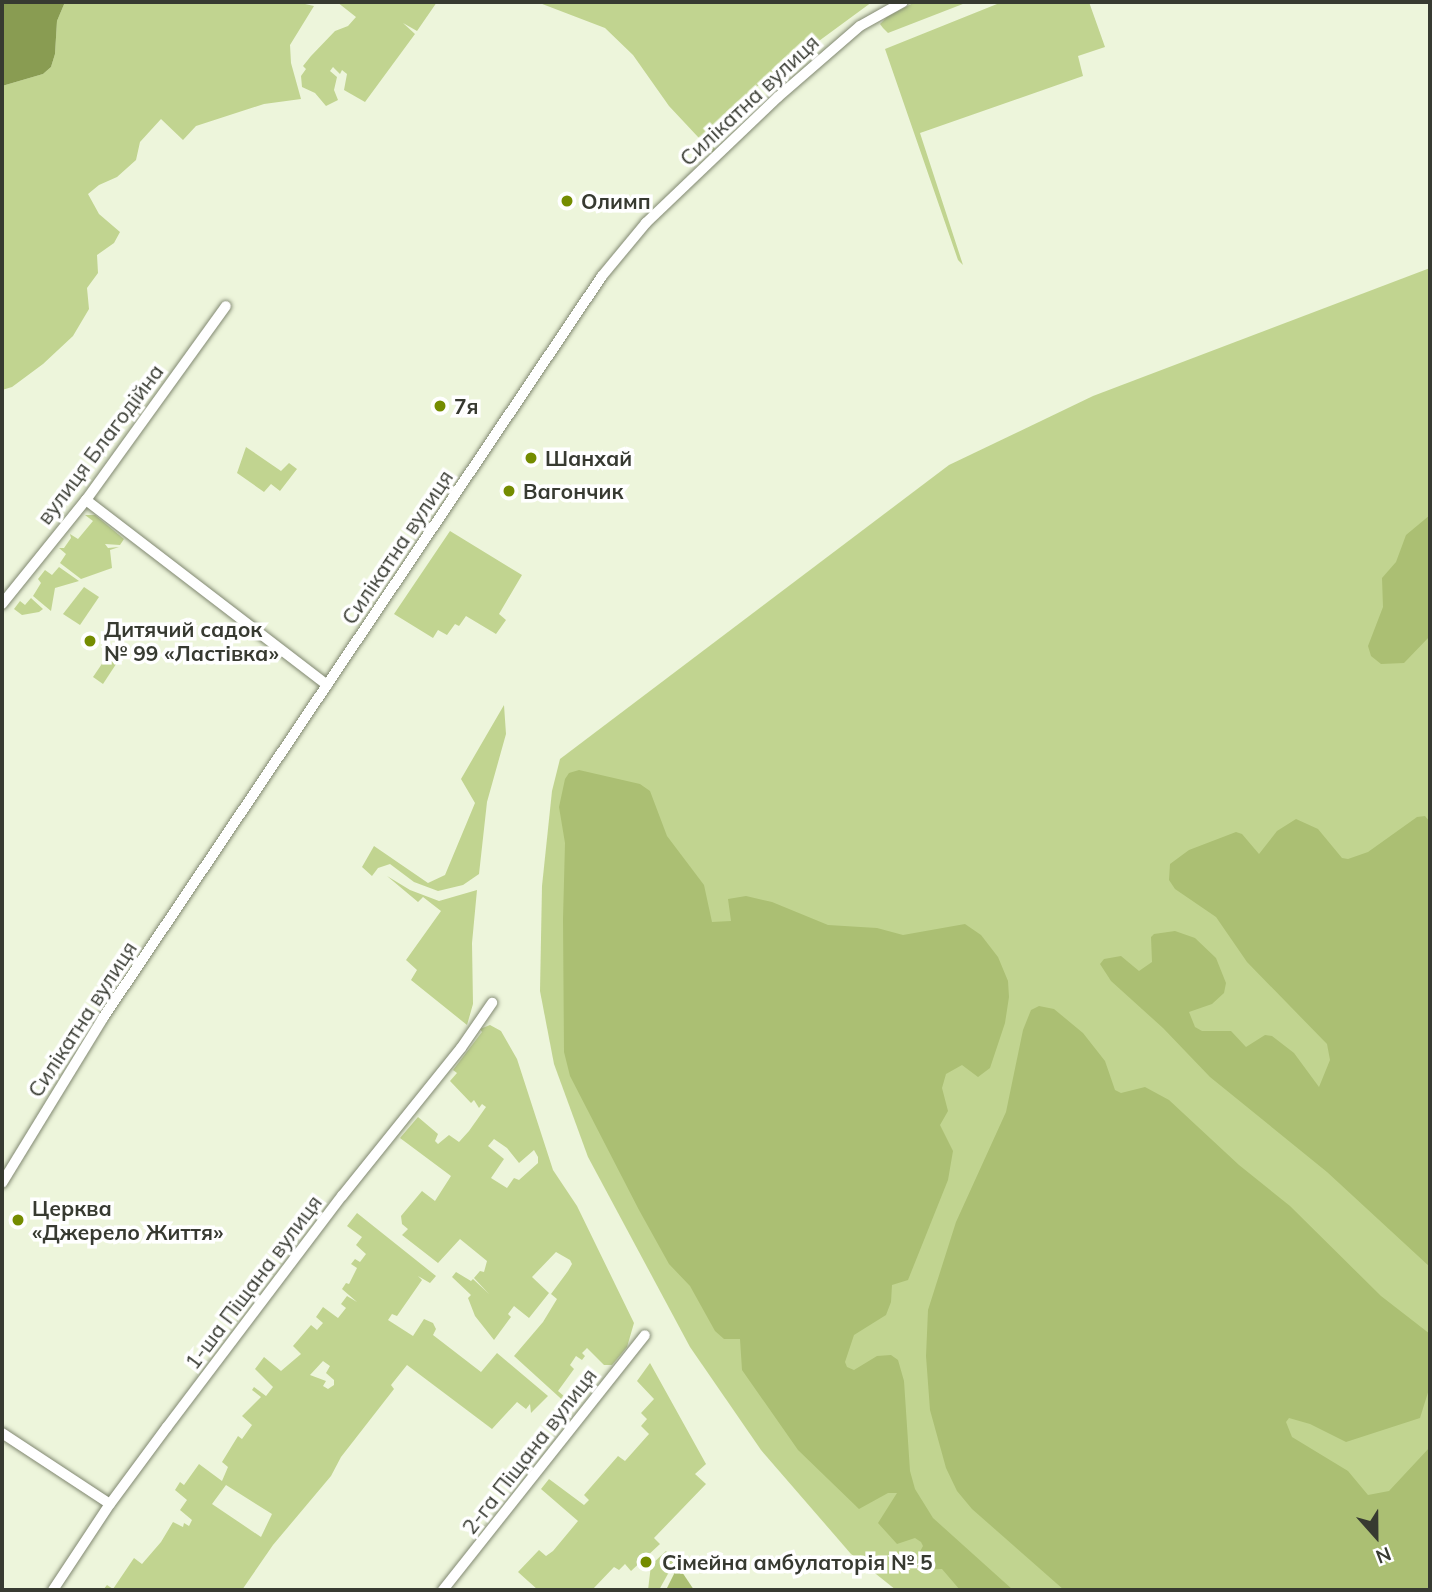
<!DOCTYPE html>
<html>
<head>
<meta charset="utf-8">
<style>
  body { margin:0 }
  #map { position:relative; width:1432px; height:1592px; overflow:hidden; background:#edf5db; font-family:Mulish,sans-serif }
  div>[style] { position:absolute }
  .green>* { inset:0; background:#c1d490 }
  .forest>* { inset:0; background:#abbf73 }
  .water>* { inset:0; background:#899c52 }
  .roads { filter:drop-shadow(0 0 2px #818871) drop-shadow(0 0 2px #818871) }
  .street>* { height:10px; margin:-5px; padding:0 5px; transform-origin:5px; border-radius:5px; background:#fff }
  .dots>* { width:19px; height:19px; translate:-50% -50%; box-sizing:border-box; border:4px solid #fff; border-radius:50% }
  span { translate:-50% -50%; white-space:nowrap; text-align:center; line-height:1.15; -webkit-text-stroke:7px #fff; paint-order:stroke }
  .street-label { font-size:21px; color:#373a31 }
  .poi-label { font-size:21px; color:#373a31; font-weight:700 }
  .left { translate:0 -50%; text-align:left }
  .frame { position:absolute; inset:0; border:4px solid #373a31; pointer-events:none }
  .north { position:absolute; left:1341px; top:1501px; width:70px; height:70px; -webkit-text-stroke:5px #fff; paint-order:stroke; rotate:159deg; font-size:19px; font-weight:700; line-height:28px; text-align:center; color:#373a31 }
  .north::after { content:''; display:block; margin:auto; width:24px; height:32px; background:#373a31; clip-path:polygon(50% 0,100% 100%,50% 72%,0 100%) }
</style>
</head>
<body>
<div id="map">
  <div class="green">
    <div style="clip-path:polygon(65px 2px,296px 2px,314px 6px,290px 45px,291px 63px,301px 99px,264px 104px,196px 126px,183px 140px,161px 119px,140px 142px,136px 160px,117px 177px,99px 185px,88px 194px,99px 214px,120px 232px,114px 243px,97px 255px,98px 273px,87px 288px,89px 309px,73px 336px,43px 364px,12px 387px,2px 390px,2px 86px,43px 74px,51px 67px,55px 54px,57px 21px)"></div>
    <div style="clip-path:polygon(337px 2px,437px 2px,417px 31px,403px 23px,415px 34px,365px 102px,344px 90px,347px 74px,342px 70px,340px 74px,333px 67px,330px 71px,337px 77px,334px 90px,338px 100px,326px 106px,315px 93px,302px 87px,301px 76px,306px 69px,303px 66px,311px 56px,335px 31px,348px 26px,356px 17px)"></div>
    <div style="clip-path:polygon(537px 2px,872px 2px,755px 88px,727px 122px,713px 153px,669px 106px,633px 55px,605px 28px)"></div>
    <div style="clip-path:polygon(915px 2px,968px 2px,888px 33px,883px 28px,880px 24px,887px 17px)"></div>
    <div style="clip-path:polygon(1002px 2px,1089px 2px,1105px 47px,1078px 56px,1083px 76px,920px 133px,963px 265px,958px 260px,885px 49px)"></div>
    <div style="clip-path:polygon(1430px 268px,1430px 1590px,896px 1590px,851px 1554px,761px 1450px,690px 1347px,588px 1157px,554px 1064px,540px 991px,542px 886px,552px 791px,560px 759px,949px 465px,1093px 396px)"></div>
    <div style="clip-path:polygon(246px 447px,281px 471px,289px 463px,297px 469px,280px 491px,271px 484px,264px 492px,237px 473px)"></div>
    <div style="clip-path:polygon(85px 515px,95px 515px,124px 539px,120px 545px,105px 544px,108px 548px,119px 547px,110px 550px,112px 568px,81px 579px,60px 563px,66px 554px,59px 548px,64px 548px,71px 538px,70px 534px,78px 539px,93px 521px)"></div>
    <div style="clip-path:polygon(450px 531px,522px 575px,499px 614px,506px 620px,496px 634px,466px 616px,459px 626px,455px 624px,447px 635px,438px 630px,433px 638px,394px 614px)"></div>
    <div style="clip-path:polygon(59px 567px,79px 581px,55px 588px,51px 611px,33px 596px,41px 583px,38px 579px,45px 570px,52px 575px)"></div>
    <div style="clip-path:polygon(84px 587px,99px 597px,80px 625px,63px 614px)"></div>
    <div style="clip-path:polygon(31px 598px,43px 609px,39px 612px,22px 615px,14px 609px,20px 601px,25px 605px)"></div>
    <div style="clip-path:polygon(112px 649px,122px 655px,103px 684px,93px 677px)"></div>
    <div style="clip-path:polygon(504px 705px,506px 734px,487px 802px,479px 874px,463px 885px,438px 891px,414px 882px,390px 864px,378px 868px,372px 876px,362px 867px,374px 846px,428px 883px,445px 875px,475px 803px,461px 779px)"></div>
    <div style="clip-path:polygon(387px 876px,410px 890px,439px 901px,477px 890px,472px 943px,473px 1004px,467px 1025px,411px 980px,417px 970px,406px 960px,441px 911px,423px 897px,418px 902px)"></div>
    <div style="clip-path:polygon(evenodd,490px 1025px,501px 1031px,517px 1059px,553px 1170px,577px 1206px,634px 1323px,627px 1347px,612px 1365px,604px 1365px,587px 1348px,582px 1353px,585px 1356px,582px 1360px,576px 1356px,570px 1365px,574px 1369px,558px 1391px,572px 1403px,569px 1406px,514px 1356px,543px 1322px,557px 1299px,551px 1294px,568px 1271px,572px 1264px,570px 1260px,556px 1252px,532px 1277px,549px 1293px,529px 1318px,514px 1306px,508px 1314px,511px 1317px,494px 1340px,475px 1316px,468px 1298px,471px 1295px,452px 1277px,456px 1272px,471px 1281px,473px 1279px,489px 1294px,474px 1278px,480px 1271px,484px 1272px,487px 1261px,460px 1239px,438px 1263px,402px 1235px,408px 1229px,402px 1224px,401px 1216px,422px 1191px,435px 1201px,451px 1176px,400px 1138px,418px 1117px,438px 1134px,435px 1141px,438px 1144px,449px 1135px,459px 1142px,469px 1131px,486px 1107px,482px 1104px,479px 1108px,474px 1100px,471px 1103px,450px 1081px,457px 1073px,453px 1070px,482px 1032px,480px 1029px,490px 1025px,494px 1139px,507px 1148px,519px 1163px,534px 1150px,538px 1157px,538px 1163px,519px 1180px,514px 1178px,507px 1188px,491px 1178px,504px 1159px,488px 1146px,494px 1139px)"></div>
    <div style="clip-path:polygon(evenodd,357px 1213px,436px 1276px,430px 1283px,418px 1276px,422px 1280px,397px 1316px,392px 1314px,388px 1320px,413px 1336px,424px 1319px,433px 1323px,436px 1329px,433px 1335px,481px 1372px,497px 1353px,548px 1396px,531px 1413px,530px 1404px,526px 1409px,517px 1402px,492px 1429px,407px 1365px,391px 1385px,394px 1389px,341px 1457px,331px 1476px,273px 1545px,242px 1590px,103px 1590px,107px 1585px,113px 1589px,134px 1558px,142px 1564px,161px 1542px,173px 1522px,183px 1527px,184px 1523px,189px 1526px,192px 1520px,180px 1510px,187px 1500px,175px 1490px,180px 1482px,184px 1485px,199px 1464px,222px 1481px,228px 1467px,222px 1462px,238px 1436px,242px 1439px,252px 1425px,242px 1416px,261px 1397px,252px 1390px,254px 1387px,266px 1396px,273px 1387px,255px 1369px,264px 1357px,281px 1371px,301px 1354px,293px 1346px,311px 1325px,317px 1330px,323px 1323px,316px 1317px,323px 1307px,338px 1318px,346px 1308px,341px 1304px,347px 1296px,357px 1302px,342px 1289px,346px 1283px,349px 1284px,357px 1268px,351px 1264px,355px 1259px,360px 1262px,366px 1254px,356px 1245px,362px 1237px,347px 1226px,357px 1213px,323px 1361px,330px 1366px,326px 1373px,334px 1380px,334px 1385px,328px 1389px,323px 1386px,326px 1381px,310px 1375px,323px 1361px,357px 1213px,226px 1485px,272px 1514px,261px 1537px,212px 1504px,226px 1485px)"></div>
    <div style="clip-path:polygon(650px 1363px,706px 1464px,695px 1474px,706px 1484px,654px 1538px,660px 1544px,631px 1571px,625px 1564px,619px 1570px,614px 1567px,592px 1590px,538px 1590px,518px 1572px,539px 1550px,546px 1556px,553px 1551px,578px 1521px,541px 1489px,549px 1479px,584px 1505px,589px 1500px,584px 1495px,618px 1456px,625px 1461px,649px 1434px,641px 1426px,647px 1419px,641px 1413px,654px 1399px,637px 1381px)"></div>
    <div style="clip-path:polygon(666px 1551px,674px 1563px,659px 1590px,648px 1590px,651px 1565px)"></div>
  </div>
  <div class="forest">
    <div style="clip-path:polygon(1430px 515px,1430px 636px,1404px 663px,1381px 664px,1371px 656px,1368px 646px,1383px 607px,1382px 578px,1396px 562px,1406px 535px)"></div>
    <div style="clip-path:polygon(579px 770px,640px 784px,650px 791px,667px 836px,704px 885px,712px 922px,731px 921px,728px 899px,746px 896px,772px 902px,828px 925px,877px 928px,903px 935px,965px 924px,981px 935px,998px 957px,1008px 981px,1009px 997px,1005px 1023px,990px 1068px,978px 1077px,962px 1065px,946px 1074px,942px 1088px,948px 1111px,940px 1125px,953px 1151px,948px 1180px,908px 1280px,892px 1285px,891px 1302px,886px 1315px,854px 1335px,845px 1362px,847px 1367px,854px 1370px,877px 1356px,891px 1355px,898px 1360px,904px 1381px,910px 1471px,915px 1489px,933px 1518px,1013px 1590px,960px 1590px,942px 1569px,921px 1570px,915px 1561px,923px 1546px,921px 1542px,915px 1538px,897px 1544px,878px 1523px,897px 1493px,888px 1493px,859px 1509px,798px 1450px,742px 1370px,740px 1339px,724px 1339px,715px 1331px,690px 1286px,669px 1264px,639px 1210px,570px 1076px,564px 1052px,563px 919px,565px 843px,559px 807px,565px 779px,569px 773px)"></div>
    <div style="clip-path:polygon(1425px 816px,1430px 822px,1430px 1267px,1327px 1172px,1210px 1077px,1163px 1028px,1111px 981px,1100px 964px,1104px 959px,1121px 956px,1139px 971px,1152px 962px,1151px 937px,1154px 934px,1175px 931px,1195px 938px,1216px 958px,1226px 983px,1224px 993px,1212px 1004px,1189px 1012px,1195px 1027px,1202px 1031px,1231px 1031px,1246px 1047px,1265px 1035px,1272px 1036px,1294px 1053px,1319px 1087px,1330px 1060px,1327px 1044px,1247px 962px,1216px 917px,1175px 889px,1169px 880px,1170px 864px,1189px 850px,1236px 832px,1242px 834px,1259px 854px,1277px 831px,1296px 819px,1318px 829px,1342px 858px,1348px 859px,1368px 852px,1417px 817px)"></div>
    <div style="clip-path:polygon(1039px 1006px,1054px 1009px,1083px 1033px,1105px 1061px,1115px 1090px,1121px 1093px,1145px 1087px,1169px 1100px,1239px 1165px,1290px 1206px,1381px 1296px,1430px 1334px,1430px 1386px,1420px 1418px,1346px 1442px,1310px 1424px,1289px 1418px,1286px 1422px,1292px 1437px,1348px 1471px,1368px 1495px,1389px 1491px,1430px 1447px,1430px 1590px,1064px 1590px,972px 1509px,957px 1491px,946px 1468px,930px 1410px,926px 1356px,928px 1310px,956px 1222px,1006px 1112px,1023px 1030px,1031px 1010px)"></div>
    <div style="clip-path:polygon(678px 1566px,694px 1590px,666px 1590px)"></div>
  </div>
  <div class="water">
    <div style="clip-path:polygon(2px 2px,65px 2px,57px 21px,55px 54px,51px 67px,43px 74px,2px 86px)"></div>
  </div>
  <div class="roads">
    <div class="street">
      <div style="left:86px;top:500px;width:304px;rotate:37.5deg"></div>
      <div style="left:2px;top:604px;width:134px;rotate:-51.1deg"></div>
      <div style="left:86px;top:500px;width:239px;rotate:-54.2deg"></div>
      <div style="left:2px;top:1183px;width:193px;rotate:-58.5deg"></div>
      <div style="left:103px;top:1018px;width:894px;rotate:-56.08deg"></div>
      <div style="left:602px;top:276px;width:69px;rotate:-50.3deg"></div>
      <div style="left:646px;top:223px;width:182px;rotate:-43.7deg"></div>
      <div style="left:778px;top:97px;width:108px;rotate:-40.9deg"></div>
      <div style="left:860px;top:26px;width:49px;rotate:-29.2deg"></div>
      <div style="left:2px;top:1433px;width:129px;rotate:33.3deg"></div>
      <div style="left:53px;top:1590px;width:103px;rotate:-56.5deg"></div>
      <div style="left:110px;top:1504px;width:96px;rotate:-53.5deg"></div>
      <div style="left:167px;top:1427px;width:290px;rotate:-52.9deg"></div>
      <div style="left:342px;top:1196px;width:190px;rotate:-51.2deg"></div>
      <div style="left:461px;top:1048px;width:55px;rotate:-55.4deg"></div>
      <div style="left:443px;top:1590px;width:325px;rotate:-51.6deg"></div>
    </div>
  </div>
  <div class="dots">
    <div style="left:567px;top:201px;background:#748c00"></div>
    <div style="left:440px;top:406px;background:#748c00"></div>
    <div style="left:531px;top:458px;background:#748c00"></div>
    <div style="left:509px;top:491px;background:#748c00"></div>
    <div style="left:90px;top:641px;background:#748c00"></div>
    <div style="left:18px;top:1220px;background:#748c00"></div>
    <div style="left:646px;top:1562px;background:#748c00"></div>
  </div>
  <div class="street-label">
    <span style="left:749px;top:100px;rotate:-43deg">Силікатна вулиця</span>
    <span style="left:100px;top:444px;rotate:-53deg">вулиця Благодійна</span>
    <span style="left:397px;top:547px;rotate:-56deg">Силікатна вулиця</span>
    <span style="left:82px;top:1019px;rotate:-57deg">Силікатна вулиця</span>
    <span style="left:253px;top:1282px;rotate:-53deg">1-ша Піщана вулиця</span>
    <span style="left:529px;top:1451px;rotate:-52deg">2-га Піщана вулиця</span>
  </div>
  <div class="poi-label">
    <span class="left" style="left:581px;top:201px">Олимп</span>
    <span class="left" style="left:454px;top:406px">7я</span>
    <span class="left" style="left:545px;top:458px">Шанхай</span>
    <span class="left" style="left:523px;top:491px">Вагончик</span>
    <span class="left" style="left:104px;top:641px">Дитячий садок<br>№ 99 «Ластівка»</span>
    <span class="left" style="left:32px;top:1220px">Церква<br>«Джерело Життя»</span>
    <span class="left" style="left:662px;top:1562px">Сімейна амбулаторія № 5</span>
  </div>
  <div class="frame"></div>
  <div class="north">N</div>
</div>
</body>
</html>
